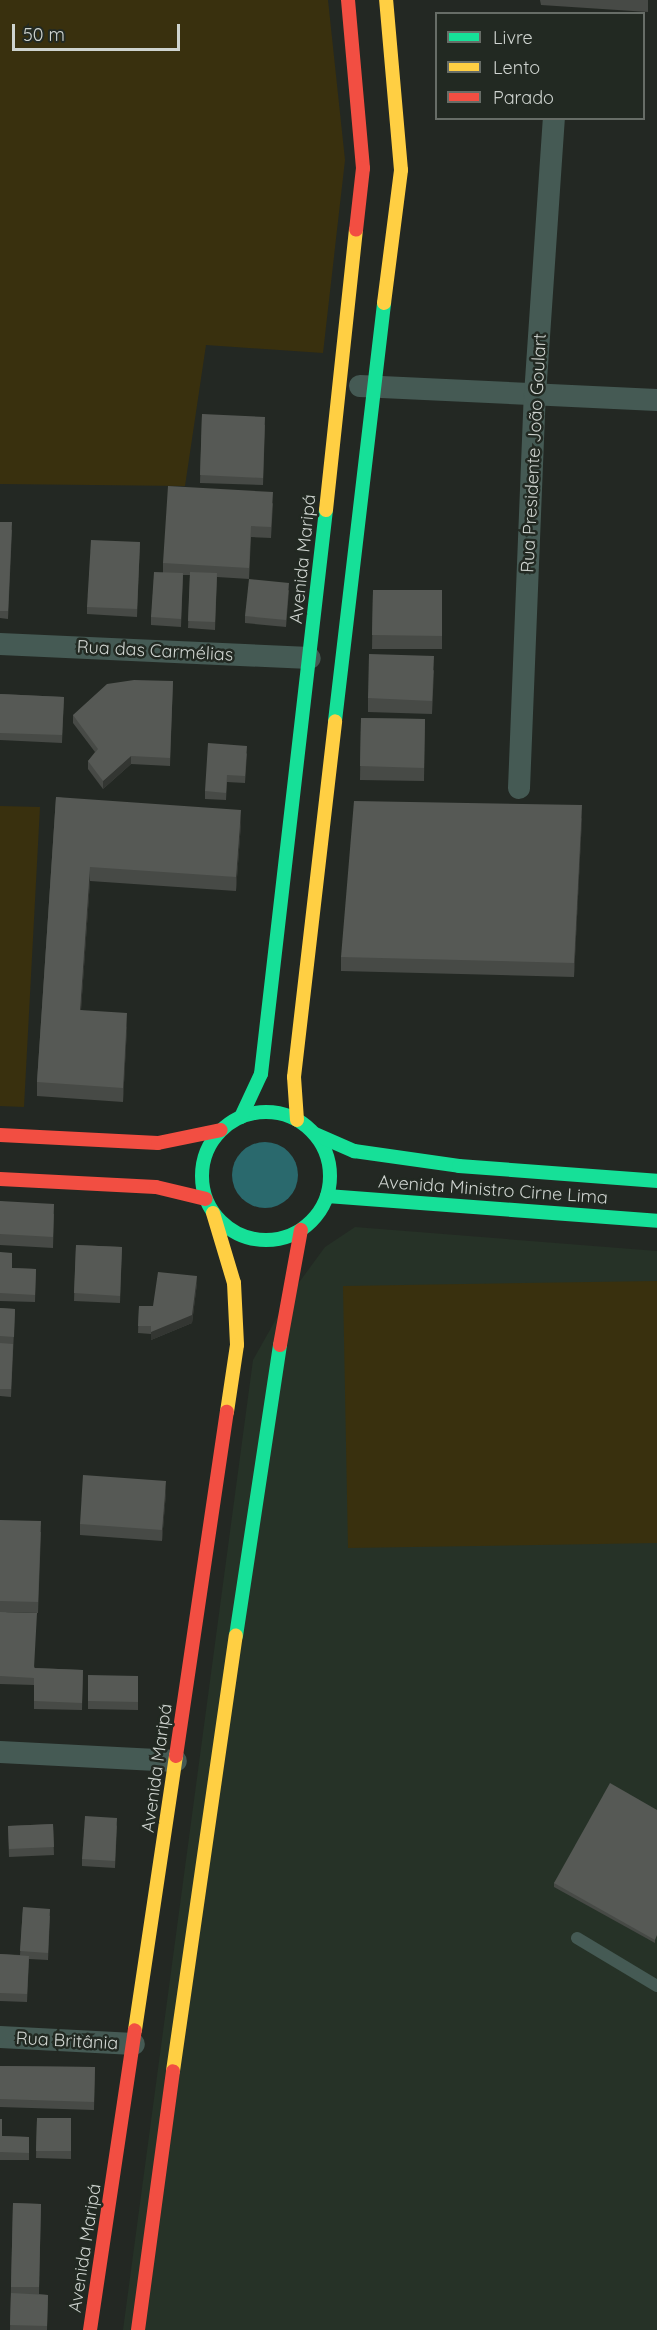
<!DOCTYPE html>
<html>
<head>
<meta charset="utf-8">
<style>
  body { margin:0 }
  #map { position:relative; width:657px; height:2330px; overflow:hidden; background:#232823; font-family:Quicksand,sans-serif }
  div>[style] { position:absolute }
  .built>* { inset:0; background:#263227 }
  .green>* { inset:0; background:#39300e }
  .water>* { inset:0; background:#2a696d }
  .round { border-radius:50% }
  .lane>* { height:12px; margin:-6px; padding:0 6px; transform-origin:6px; border-radius:6px; background:#455a54 }
  .street>* { height:22px; margin:-11px; padding:0 11px; transform-origin:11px; border-radius:11px; background:#455a54 }
  .fast>* { height:14px; margin:-7px; padding:0 7px; transform-origin:7px; border-radius:7px; background:#16e098 }
  .fast>.ring { margin:-7px; padding:0; box-sizing:content-box; background:none; border:14px solid #16e098; border-radius:50% }
  .slow>* { height:14px; margin:-7px; padding:0 7px; transform-origin:7px; border-radius:7px; background:#ffcf43 }
  .jam>* { height:14px; margin:-7px; padding:0 7px; transform-origin:7px; border-radius:7px; background:#f24e42 }
  .wall>* { inset:0; background:#474a46 }
  .shaded-wall>* { inset:0; background:#333632 }
  .building>* { inset:0; background:#565955 }
  span { translate:-50% -50%; white-space:nowrap; text-align:center; line-height:1.15; -webkit-text-stroke:5px #222922; paint-order:stroke }
  .street-label { font-size:18px; color:#ced3cf }
  .legend { position:absolute; left:435px; top:12px; width:210px; height:108px; box-sizing:border-box; background:#222922; border:2px solid #676d67; margin:0; padding:8px 10px; list-style:none; font-size:18px; color:#ced3cf }
  .legend li { display:flex; align-items:center; gap:12px; height:30px }
  .legend b { width:30px; border:2px solid #676d67 }
  .scale { position:absolute; left:12px; top:24px; width:168px; height:27px; box-sizing:border-box; border:3px solid #ced3cf; border-top:0; padding-left:8px; font-size:18px; line-height:21px; white-space:nowrap; color:#ced3cf; -webkit-text-stroke:4px #222922; paint-order:stroke }
</style>
</head>
<body>
<div id="map">
  <div class="built">
    <div style="clip-path:polygon(355px 1227px,657px 1251px,657px 2330px,123px 2330px,253px 1360px,289px 1296px,325px 1247px)"></div>
  </div>
  <div class="green">
    <div style="clip-path:polygon(0 0,328px 0,345px 160px,323px 353px,206px 345px,185px 486px,0 484px)"></div>
    <div style="clip-path:polygon(0 806px,40px 807px,24px 1107px,0 1106px)"></div>
    <div style="clip-path:polygon(657px 1281px,657px 1543px,348px 1548px,343px 1286px)"></div>
  </div>
  <div class="water">
    <div class="round" style="left:232px;top:1142px;width:66px;height:66px"></div>
  </div>
  <div class="lane">
    <div style="left:577px;top:1938px;width:93px;rotate:31deg"></div>
  </div>
  <div class="street">
    <div style="left:360px;top:386px;width:297px;rotate:2.7deg"></div>
    <div style="left:0;top:644px;width:310px;rotate:2.6deg"></div>
    <div style="left:519px;top:788px;width:393px;rotate:-87.7deg"></div>
    <div style="left:535px;top:395px;width:278px;rotate:-86.1deg"></div>
    <div style="left:0;top:1752px;width:176px;rotate:2.9deg"></div>
    <div style="left:0;top:2037px;width:134px;rotate:3deg"></div>
  </div>
  <div class="fast">
    <div style="left:335px;top:721px;width:421px;rotate:-83.3deg"></div>
    <div class="ring" style="left:202px;top:1112px;width:114px;height:114px"></div>
    <div style="left:241px;top:1117px;width:47px;rotate:-65.1deg"></div>
    <div style="left:261px;top:1074px;width:568px;rotate:-83.43deg"></div>
    <div style="left:315px;top:1134px;width:43px;rotate:23.6deg"></div>
    <div style="left:354px;top:1151px;width:106px;rotate:8.1deg"></div>
    <div style="left:459px;top:1166px;width:199px;rotate:4.3deg"></div>
    <div style="left:327px;top:1196px;width:331px;rotate:4.3deg"></div>
    <div style="left:236px;top:1636px;width:294px;rotate:-81.4deg"></div>
  </div>
  <div class="slow">
    <div style="left:384px;top:303px;width:134px;rotate:-82.7deg"></div>
    <div style="left:401px;top:170px;width:171px;rotate:-95deg"></div>
    <div style="left:326px;top:510px;width:282px;rotate:-83.9deg"></div>
    <div style="left:297px;top:1120px;width:43px;rotate:-94deg"></div>
    <div style="left:294px;top:1077px;width:358px;rotate:-83.4deg"></div>
    <div style="left:213px;top:1213px;width:73px;rotate:73.3deg"></div>
    <div style="left:234px;top:1283px;width:62px;rotate:87.2deg"></div>
    <div style="left:237px;top:1345px;width:68px;rotate:98.5deg"></div>
    <div style="left:135px;top:2030px;width:277px;rotate:-81.5deg"></div>
    <div style="left:173px;top:2071px;width:440px;rotate:-81.8deg"></div>
  </div>
  <div class="jam">
    <div style="left:348px;top:0;width:169px;rotate:84.9deg"></div>
    <div style="left:363px;top:168px;width:62px;rotate:96.4deg"></div>
    <div style="left:0;top:1135px;width:158px;rotate:2.9deg"></div>
    <div style="left:158px;top:1143px;width:64px;rotate:-11.7deg"></div>
    <div style="left:0;top:1179px;width:156px;rotate:2.9deg"></div>
    <div style="left:156px;top:1187px;width:51px;rotate:13.5deg"></div>
    <div style="left:280px;top:1345px;width:117px;rotate:-79.7deg"></div>
    <div style="left:176px;top:1756px;width:348px;rotate:-81.6deg"></div>
    <div style="left:90px;top:2330px;width:303px;rotate:-81.5deg"></div>
    <div style="left:138px;top:2330px;width:261px;rotate:-82.3deg"></div>
  </div>
  <div class="wall">
    <div style="clip-path:polygon(540px 0,648px 0,648px 12px,541px 5px)"></div>
    <div style="clip-path:polygon(202px 414px,265px 425px,263px 485px,200px 483px)"></div>
    <div style="clip-path:polygon(273px 503px,271px 538px,251px 537px,249px 579px,217px 577px,215px 630px,188px 628px,190px 575px,183px 575px,181px 627px,151px 625px,151px 617px,163px 572px,163px 563px)"></div>
    <div style="clip-path:polygon(0 522px,12px 530px,8px 619px,0 618px)"></div>
    <div style="clip-path:polygon(140px 542px,137px 617px,87px 614px,87px 607px)"></div>
    <div style="clip-path:polygon(289px 590px,286px 627px,245px 623px,245px 616px)"></div>
    <div style="clip-path:polygon(373px 590px,442px 590px,442px 649px,372px 649px)"></div>
    <div style="clip-path:polygon(434px 670px,432px 714px,368px 712px,368px 698px)"></div>
    <div style="clip-path:polygon(173px 681px,170px 766px,131px 764px,103px 789px,88px 769px,88px 761px,95px 752px,73px 723px,73px 715px)"></div>
    <div style="clip-path:polygon(0 694px,64px 697px,62px 743px,0 740px)"></div>
    <div style="clip-path:polygon(361px 718px,425px 719px,424px 781px,360px 780px)"></div>
    <div style="clip-path:polygon(247px 753px,245px 783px,227px 782px,226px 800px,205px 799px,205px 791px)"></div>
    <div style="clip-path:polygon(56px 797px,241px 823px,236px 891px,90px 881px,81px 1010px,127px 1027px,123px 1102px,37px 1096px,37px 1082px)"></div>
    <div style="clip-path:polygon(582px 818px,574px 977px,341px 971px,341px 957px)"></div>
    <div style="clip-path:polygon(0 1201px,54px 1214px,53px 1248px,0 1245px)"></div>
    <div style="clip-path:polygon(76px 1245px,122px 1247px,120px 1303px,74px 1301px)"></div>
    <div style="clip-path:polygon(0 1252px,12px 1268px,36px 1269px,35px 1302px,0 1301px)"></div>
    <div style="clip-path:polygon(197px 1283px,192px 1323px,151px 1340px,151px 1334px,138px 1333px,139px 1306px,153px 1306px)"></div>
    <div style="clip-path:polygon(0 1308px,15px 1309px,11px 1397px,0 1396px)"></div>
    <div style="clip-path:polygon(166px 1492px,162px 1541px,80px 1535px,80px 1524px)"></div>
    <div style="clip-path:polygon(0 1520px,41px 1532px,38px 1613px,6px 1612px,35px 1668px,83px 1670px,82px 1710px,34px 1709px,34px 1685px,0 1684px)"></div>
    <div style="clip-path:polygon(138px 1676px,138px 1710px,88px 1709px,88px 1701px)"></div>
    <div style="clip-path:polygon(657px 1810px,655px 1943px,554px 1887px,554px 1883px)"></div>
    <div style="clip-path:polygon(53px 1824px,54px 1855px,9px 1857px,8px 1826px)"></div>
    <div style="clip-path:polygon(117px 1825px,115px 1868px,82px 1866px,82px 1859px)"></div>
    <div style="clip-path:polygon(23px 1907px,50px 1916px,48px 1960px,29px 1959px,27px 2002px,0 2001px,0 1954px,20px 1955px)"></div>
    <div style="clip-path:polygon(0 2066px,95px 2067px,94px 2110px,0 2107px)"></div>
    <div style="clip-path:polygon(37px 2118px,71px 2118px,71px 2159px,36px 2158px)"></div>
    <div style="clip-path:polygon(0 2119px,2px 2136px,29px 2137px,29px 2160px,0 2160px)"></div>
    <div style="clip-path:polygon(13px 2203px,41px 2204px,39px 2294px,48px 2295px,47px 2330px,10px 2330px)"></div>
  </div>
  <div class="shaded-wall">
    <div style="clip-path:polygon(131px 756px,131px 764px,103px 789px,103px 781px)"></div>
    <div style="clip-path:polygon(582px 805px,582px 818px,574px 977px,574px 963px)"></div>
    <div style="clip-path:polygon(241px 810px,241px 823px,236px 891px,236px 877px)"></div>
    <div style="clip-path:polygon(90px 867px,90px 881px,80px 1024px,80px 1010px)"></div>
    <div style="clip-path:polygon(127px 1013px,127px 1027px,123px 1102px,123px 1088px)"></div>
    <div style="clip-path:polygon(197px 1276px,197px 1283px,192px 1323px,151px 1340px,151px 1332px)"></div>
    <div style="clip-path:polygon(166px 1481px,166px 1492px,162px 1541px,162px 1530px)"></div>
  </div>
  <div class="building">
    <div style="clip-path:polygon(202px 414px,265px 417px,263px 478px,200px 475px)"></div>
    <div style="clip-path:polygon(168px 486px,273px 492px,271px 527px,251px 526px,249px 568px,163px 563px)"></div>
    <div style="clip-path:polygon(0 522px,12px 522px,8px 611px,0 611px)"></div>
    <div style="clip-path:polygon(91px 540px,140px 542px,137px 609px,87px 607px)"></div>
    <div style="clip-path:polygon(154px 572px,183px 573px,181px 619px,151px 617px)"></div>
    <div style="clip-path:polygon(190px 572px,217px 573px,215px 622px,188px 621px)"></div>
    <div style="clip-path:polygon(249px 579px,289px 583px,286px 620px,245px 616px)"></div>
    <div style="clip-path:polygon(373px 590px,442px 590px,442px 636px,372px 635px)"></div>
    <div style="clip-path:polygon(369px 654px,434px 656px,432px 701px,368px 698px)"></div>
    <div style="clip-path:polygon(134px 680px,173px 681px,170px 758px,131px 756px,103px 781px,88px 761px,98px 749px,73px 715px,107px 684px)"></div>
    <div style="clip-path:polygon(0 694px,64px 697px,62px 735px,0 733px)"></div>
    <div style="clip-path:polygon(361px 718px,425px 719px,424px 768px,360px 766px)"></div>
    <div style="clip-path:polygon(208px 743px,247px 746px,245px 776px,227px 775px,226px 793px,205px 791px)"></div>
    <div style="clip-path:polygon(56px 797px,241px 810px,236px 877px,90px 867px,80px 1010px,127px 1013px,123px 1088px,37px 1082px)"></div>
    <div style="clip-path:polygon(354px 801px,582px 805px,574px 963px,341px 957px)"></div>
    <div style="clip-path:polygon(0 1201px,54px 1204px,53px 1237px,0 1234px)"></div>
    <div style="clip-path:polygon(76px 1245px,122px 1247px,120px 1296px,74px 1293px)"></div>
    <div style="clip-path:polygon(0 1252px,12px 1253px,12px 1268px,36px 1269px,35px 1295px,0 1293px)"></div>
    <div style="clip-path:polygon(158px 1272px,197px 1276px,192px 1315px,151px 1332px,151px 1326px,138px 1326px,139px 1306px,153px 1306px)"></div>
    <div style="clip-path:polygon(0 1308px,15px 1309px,14px 1337px,0 1336px)"></div>
    <div style="clip-path:polygon(0 1343px,13px 1344px,11px 1389px,0 1389px)"></div>
    <div style="clip-path:polygon(83px 1475px,166px 1481px,162px 1530px,80px 1524px)"></div>
    <div style="clip-path:polygon(0 1520px,41px 1521px,38px 1602px,0 1601px)"></div>
    <div style="clip-path:polygon(0 1612px,37px 1613px,34px 1668px,83px 1670px,82px 1703px,34px 1701px,34px 1678px,0 1676px)"></div>
    <div style="clip-path:polygon(88px 1675px,138px 1676px,138px 1702px,88px 1701px)"></div>
    <div style="clip-path:polygon(610px 1783px,657px 1810px,657px 1935px,655px 1940px,554px 1883px)"></div>
    <div style="clip-path:polygon(85px 1816px,117px 1818px,115px 1861px,82px 1859px)"></div>
    <div style="clip-path:polygon(53px 1824px,54px 1847px,9px 1849px,8px 1826px)"></div>
    <div style="clip-path:polygon(23px 1907px,50px 1909px,48px 1953px,20px 1951px)"></div>
    <div style="clip-path:polygon(0 1954px,29px 1956px,27px 1994px,0 1993px)"></div>
    <div style="clip-path:polygon(0 2066px,95px 2067px,94px 2102px,0 2099px)"></div>
    <div style="clip-path:polygon(37px 2118px,71px 2118px,71px 2151px,36px 2151px)"></div>
    <div style="clip-path:polygon(0 2119px,2px 2119px,2px 2136px,29px 2137px,29px 2153px,0 2152px)"></div>
    <div style="clip-path:polygon(13px 2203px,41px 2204px,39px 2287px,11px 2287px)"></div>
    <div style="clip-path:polygon(11px 2293px,48px 2295px,47px 2326px,10px 2325px)"></div>
  </div>
  <div class="street-label">
    <span style="left:534px;top:453px;rotate:-87deg">Rua Presidente João Goulart</span>
    <span style="left:303px;top:559px;rotate:-84deg">Avenida Maripá</span>
    <span style="left:155px;top:651px;rotate:3deg">Rua das Carmélias</span>
    <span style="left:493px;top:1190px;rotate:4deg">Avenida Ministro Cirne Lima</span>
    <span style="left:157px;top:1768px;rotate:-82deg">Avenida Maripá</span>
    <span style="left:67px;top:2041px;rotate:3deg">Rua Britânia</span>
    <span style="left:85px;top:2248px;rotate:-81deg">Avenida Maripá</span>
  </div>
  <ul class="legend">
  <li><b style="height:8px;background:#16e098"></b>Livre</li>
  <li><b style="height:8px;background:#ffcf43"></b>Lento</li>
  <li><b style="height:8px;background:#f24e42"></b>Parado</li>
  </ul>
  <div class="scale">50 m</div>
</div>
</body>
</html>
